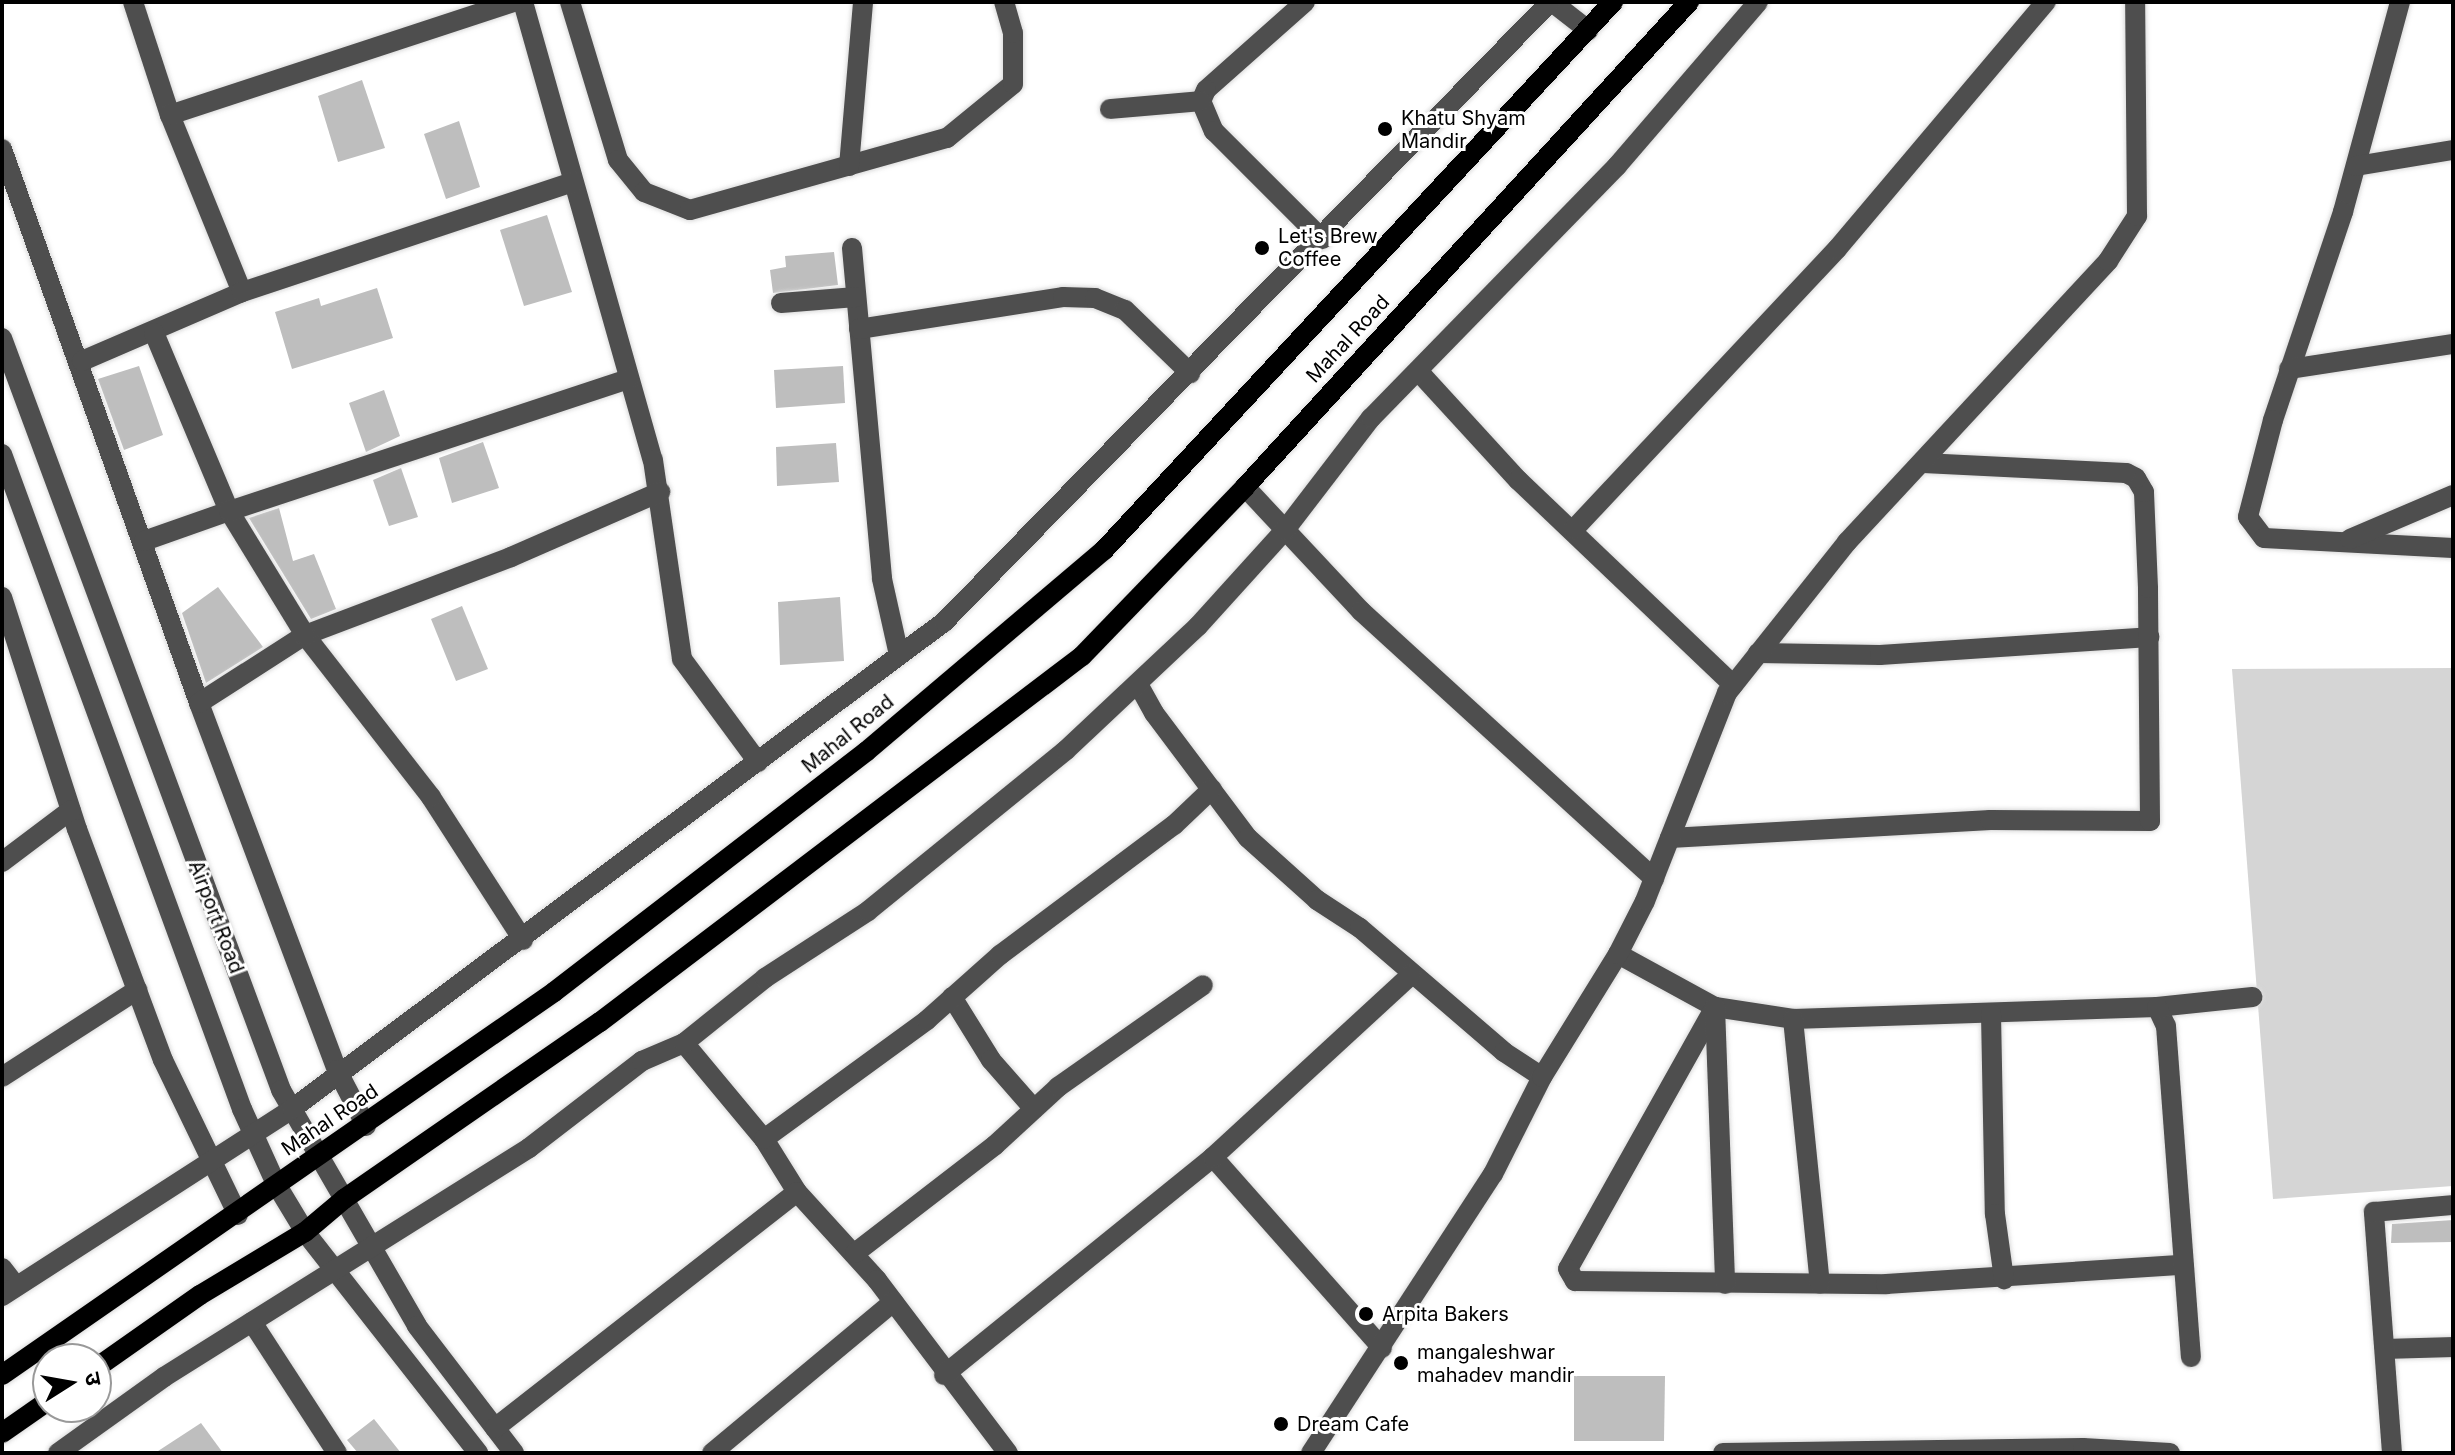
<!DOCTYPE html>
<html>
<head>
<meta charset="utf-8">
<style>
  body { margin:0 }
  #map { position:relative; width:2455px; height:1455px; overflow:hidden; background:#fff; font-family:Inter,"Noto Sans Devanagari",sans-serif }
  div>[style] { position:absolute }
  .green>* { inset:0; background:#d5d5d5 }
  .building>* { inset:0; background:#bebebe }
  .roads { filter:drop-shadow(0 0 2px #dbdbdb) drop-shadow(0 0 2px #dbdbdb) }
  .minor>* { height:20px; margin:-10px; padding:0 10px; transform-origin:10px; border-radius:10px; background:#4e4e4e }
  .major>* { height:20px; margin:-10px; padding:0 10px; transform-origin:10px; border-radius:10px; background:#000 }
  .dots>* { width:22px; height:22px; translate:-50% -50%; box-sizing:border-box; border:4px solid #fff; border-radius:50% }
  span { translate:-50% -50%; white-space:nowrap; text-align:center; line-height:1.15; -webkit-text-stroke:6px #fff; paint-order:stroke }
  .poi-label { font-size:20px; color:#000 }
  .left { translate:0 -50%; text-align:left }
  .street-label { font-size:20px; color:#000 }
  .frame { position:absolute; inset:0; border:4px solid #000; pointer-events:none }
  .north { position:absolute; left:32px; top:1343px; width:80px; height:80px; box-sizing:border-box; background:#fff; border:2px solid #999; border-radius:50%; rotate:79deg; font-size:22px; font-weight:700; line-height:32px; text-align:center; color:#000 }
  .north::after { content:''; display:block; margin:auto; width:28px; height:36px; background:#000; clip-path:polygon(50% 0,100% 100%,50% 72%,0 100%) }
</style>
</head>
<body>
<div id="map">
  <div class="green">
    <div style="clip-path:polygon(2453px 668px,2453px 1186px,2273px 1199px,2232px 669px)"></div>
  </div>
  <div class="building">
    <div style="clip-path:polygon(362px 80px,385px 148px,338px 162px,318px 96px)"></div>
    <div style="clip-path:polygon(459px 121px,480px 187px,446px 199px,424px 134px)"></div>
    <div style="clip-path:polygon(547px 215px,572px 292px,524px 306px,500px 230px)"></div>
    <div style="clip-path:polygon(834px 252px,838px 285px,773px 293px,770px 270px,786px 267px,785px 256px)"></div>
    <div style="clip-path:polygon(377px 288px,393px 338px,292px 369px,275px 312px,319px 298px,321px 306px)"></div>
    <div style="clip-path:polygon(139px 366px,163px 435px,124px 450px,98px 379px)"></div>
    <div style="clip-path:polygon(843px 366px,845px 403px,776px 408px,774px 370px)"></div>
    <div style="clip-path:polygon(384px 390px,400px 436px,366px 452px,349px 403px)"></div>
    <div style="clip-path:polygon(483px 442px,499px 488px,452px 503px,439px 458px)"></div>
    <div style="clip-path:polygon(836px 443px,839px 482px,777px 486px,776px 447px)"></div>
    <div style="clip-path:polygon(401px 468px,418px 517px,389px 526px,373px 480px)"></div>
    <div style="clip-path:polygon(279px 508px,293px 561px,314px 554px,336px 609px,311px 619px,249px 518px)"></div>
    <div style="clip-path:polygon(218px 587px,263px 647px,206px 683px,182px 613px)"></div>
    <div style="clip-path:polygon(840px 597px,844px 661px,780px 665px,778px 602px)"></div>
    <div style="clip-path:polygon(462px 606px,488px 669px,456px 681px,431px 619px)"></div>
    <div style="clip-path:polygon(2453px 1220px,2453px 1242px,2391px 1243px,2392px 1224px)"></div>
    <div style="clip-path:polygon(1574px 1376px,1665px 1376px,1664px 1441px,1574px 1441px)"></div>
    <div style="clip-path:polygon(374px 1419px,401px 1453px,358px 1453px,347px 1440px)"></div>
    <div style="clip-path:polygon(201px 1423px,223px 1453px,155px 1453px)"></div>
  </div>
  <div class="roads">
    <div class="minor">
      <div style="left:133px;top:2px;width:119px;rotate:71.9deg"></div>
      <div style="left:170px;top:115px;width:191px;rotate:67.9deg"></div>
      <div style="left:523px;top:2px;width:476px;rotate:74.2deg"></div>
      <div style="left:653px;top:460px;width:201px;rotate:81.7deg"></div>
      <div style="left:682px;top:659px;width:128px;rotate:53.6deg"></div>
      <div style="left:570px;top:2px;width:165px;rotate:73.1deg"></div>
      <div style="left:618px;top:160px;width:41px;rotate:50.9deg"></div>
      <div style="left:644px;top:192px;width:49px;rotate:21.4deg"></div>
      <div style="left:690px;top:210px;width:267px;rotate:-15.7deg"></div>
      <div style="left:947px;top:138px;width:85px;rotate:-39.3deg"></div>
      <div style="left:1013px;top:84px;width:51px;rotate:-90deg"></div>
      <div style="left:1013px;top:33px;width:32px;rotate:-106deg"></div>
      <div style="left:1305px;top:2px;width:132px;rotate:138.4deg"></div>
      <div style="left:1206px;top:90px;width:12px;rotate:114deg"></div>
      <div style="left:1201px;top:101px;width:33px;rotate:67deg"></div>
      <div style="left:1214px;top:131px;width:153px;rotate:45deg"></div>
      <div style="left:1552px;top:2px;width:46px;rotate:37.9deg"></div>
      <div style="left:2400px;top:2px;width:218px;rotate:105.2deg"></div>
      <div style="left:2343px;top:212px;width:219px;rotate:108.6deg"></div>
      <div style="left:2273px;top:420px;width:100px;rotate:104.5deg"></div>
      <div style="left:2248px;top:517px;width:26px;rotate:53deg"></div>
      <div style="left:2264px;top:538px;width:189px;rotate:3deg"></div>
      <div style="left:1110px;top:109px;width:91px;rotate:-5deg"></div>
      <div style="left:170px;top:115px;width:362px;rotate:-18.2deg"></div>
      <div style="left:2px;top:149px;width:588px;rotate:70.42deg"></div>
      <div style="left:199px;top:703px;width:392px;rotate:69.4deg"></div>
      <div style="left:337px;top:1070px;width:63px;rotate:62.6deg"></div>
      <div style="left:849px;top:166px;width:165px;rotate:-85.1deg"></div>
      <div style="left:2356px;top:166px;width:98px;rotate:-9.4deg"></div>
      <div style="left:852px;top:248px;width:332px;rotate:84.8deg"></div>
      <div style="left:882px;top:579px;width:78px;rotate:77.4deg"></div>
      <div style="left:781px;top:303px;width:75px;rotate:-4.6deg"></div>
      <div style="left:859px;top:329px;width:206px;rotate:-8.9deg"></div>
      <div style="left:1063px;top:297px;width:32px;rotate:2deg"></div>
      <div style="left:1095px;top:298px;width:32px;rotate:22deg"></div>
      <div style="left:1125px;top:310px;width:91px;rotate:44.1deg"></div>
      <div style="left:2px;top:338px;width:802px;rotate:69.64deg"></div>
      <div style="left:281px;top:1090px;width:272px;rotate:60deg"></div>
      <div style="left:417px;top:1326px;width:160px;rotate:52.6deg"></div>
      <div style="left:82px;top:361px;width:174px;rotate:-23.3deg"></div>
      <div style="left:242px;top:292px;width:349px;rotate:-18.4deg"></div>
      <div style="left:2289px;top:369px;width:166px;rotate:-8.7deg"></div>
      <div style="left:1419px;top:372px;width:147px;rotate:47.5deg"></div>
      <div style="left:1518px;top:480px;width:297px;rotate:43.6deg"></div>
      <div style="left:2px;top:454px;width:698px;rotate:69.88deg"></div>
      <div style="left:242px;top:1109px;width:82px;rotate:65.6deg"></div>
      <div style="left:276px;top:1184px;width:56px;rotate:58.9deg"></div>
      <div style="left:305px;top:1232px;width:281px;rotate:51.9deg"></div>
      <div style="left:1245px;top:487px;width:170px;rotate:46.9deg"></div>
      <div style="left:1361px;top:611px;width:397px;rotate:42.4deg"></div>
      <div style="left:1574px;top:529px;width:384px;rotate:-46.8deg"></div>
      <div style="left:1837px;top:249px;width:324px;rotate:-49.8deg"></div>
      <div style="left:2350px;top:539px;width:112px;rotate:-23.1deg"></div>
      <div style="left:144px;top:541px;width:90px;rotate:-19.4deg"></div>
      <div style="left:229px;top:511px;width:193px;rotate:-112.8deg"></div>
      <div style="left:2px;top:597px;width:244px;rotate:72.1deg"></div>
      <div style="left:77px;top:829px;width:246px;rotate:69.6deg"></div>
      <div style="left:163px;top:1060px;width:172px;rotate:64.2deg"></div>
      <div style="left:1758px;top:653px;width:122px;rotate:0.9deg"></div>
      <div style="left:1880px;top:655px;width:270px;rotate:-3.8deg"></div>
      <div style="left:1138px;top:684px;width:33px;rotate:61deg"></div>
      <div style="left:1154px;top:713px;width:156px;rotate:53.1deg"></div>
      <div style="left:1248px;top:838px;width:93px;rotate:41.9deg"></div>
      <div style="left:1317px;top:900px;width:51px;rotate:33.1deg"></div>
      <div style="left:1360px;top:928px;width:190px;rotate:40.7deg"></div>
      <div style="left:1504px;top:1052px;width:45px;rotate:33.3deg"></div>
      <div style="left:199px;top:703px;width:126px;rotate:-32.7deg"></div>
      <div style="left:305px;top:635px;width:220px;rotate:-20.7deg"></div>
      <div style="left:511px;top:557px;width:163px;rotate:-23.6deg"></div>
      <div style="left:1670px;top:838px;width:321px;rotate:-3.2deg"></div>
      <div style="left:1990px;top:820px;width:160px;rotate:0.4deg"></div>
      <div style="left:2150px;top:821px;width:233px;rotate:-90.5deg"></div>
      <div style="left:2148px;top:588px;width:96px;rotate:-92.4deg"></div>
      <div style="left:2144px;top:492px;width:16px;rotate:-120deg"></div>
      <div style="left:2136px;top:478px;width:11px;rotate:-153deg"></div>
      <div style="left:2126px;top:473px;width:203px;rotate:-177.2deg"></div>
      <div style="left:2px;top:862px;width:86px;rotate:-37deg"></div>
      <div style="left:523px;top:940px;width:170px;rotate:-122.8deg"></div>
      <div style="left:431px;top:797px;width:205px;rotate:-127.9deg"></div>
      <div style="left:305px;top:635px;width:145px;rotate:-121.5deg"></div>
      <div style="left:229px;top:511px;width:421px;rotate:-18.3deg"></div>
      <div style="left:1618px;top:954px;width:111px;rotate:28.7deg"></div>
      <div style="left:1715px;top:1007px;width:79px;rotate:8.7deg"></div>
      <div style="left:1793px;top:1019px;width:364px;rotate:-1.9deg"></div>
      <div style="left:2157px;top:1007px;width:96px;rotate:-6deg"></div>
      <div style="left:952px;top:997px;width:74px;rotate:58.2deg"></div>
      <div style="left:991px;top:1060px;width:65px;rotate:48.7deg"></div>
      <div style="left:1715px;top:1007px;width:300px;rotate:119.3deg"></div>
      <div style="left:1568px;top:1269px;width:14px;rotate:60deg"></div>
      <div style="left:1575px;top:1281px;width:311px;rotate:0.6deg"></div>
      <div style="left:1886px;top:1284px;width:297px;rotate:-3.7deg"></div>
      <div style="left:1715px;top:1007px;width:277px;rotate:87.9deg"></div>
      <div style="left:2157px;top:1007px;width:21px;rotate:65deg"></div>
      <div style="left:2166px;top:1026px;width:332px;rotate:85.7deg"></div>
      <div style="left:1991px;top:1014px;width:200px;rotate:88.9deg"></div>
      <div style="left:1995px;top:1214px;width:66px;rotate:82.1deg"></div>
      <div style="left:1793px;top:1019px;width:266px;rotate:84.2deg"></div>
      <div style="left:684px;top:1043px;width:125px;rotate:50.2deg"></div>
      <div style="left:764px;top:1139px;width:62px;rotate:58.1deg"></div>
      <div style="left:797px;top:1192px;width:119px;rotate:47.7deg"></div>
      <div style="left:877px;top:1280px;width:217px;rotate:52.9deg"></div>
      <div style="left:2px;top:1077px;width:161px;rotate:-32.8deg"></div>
      <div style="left:764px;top:1139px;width:202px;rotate:-36.1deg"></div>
      <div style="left:927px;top:1020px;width:98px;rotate:-41.7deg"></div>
      <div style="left:1000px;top:955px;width:217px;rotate:-36.8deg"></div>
      <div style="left:1174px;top:825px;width:52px;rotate:-43.5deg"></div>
      <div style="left:1213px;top:1157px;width:255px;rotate:48.5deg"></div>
      <div style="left:855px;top:1253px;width:177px;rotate:-37.6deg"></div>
      <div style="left:995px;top:1145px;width:86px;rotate:-42.6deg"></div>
      <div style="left:1058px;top:1087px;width:177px;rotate:-35.1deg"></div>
      <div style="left:2px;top:1268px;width:23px;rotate:52deg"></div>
      <div style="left:2px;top:1296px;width:345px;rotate:-32.8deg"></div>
      <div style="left:292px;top:1109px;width:814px;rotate:-36.76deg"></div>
      <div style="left:944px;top:622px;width:867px;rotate:-45.65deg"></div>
      <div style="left:252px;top:1322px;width:156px;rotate:57deg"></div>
      <div style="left:2385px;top:1349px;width:68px;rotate:-1.7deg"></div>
      <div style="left:944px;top:1375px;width:346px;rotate:-39deg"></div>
      <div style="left:1213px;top:1157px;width:269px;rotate:-42.6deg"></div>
      <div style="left:495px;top:1428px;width:383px;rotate:-38deg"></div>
      <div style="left:58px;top:1453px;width:130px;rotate:-35.6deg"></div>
      <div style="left:164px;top:1377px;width:431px;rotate:-32.1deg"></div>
      <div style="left:529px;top:1148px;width:143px;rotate:-37.6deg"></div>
      <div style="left:642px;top:1061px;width:46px;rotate:-23.2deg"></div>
      <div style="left:684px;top:1043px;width:104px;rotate:-38.7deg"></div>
      <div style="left:765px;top:978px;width:123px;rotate:-33deg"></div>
      <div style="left:868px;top:911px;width:255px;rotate:-39.1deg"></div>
      <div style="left:1066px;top:750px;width:181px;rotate:-43.2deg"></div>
      <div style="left:1198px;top:626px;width:130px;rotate:-47.8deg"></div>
      <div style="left:1285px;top:530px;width:141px;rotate:-52.5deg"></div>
      <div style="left:1371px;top:418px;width:352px;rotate:-45.7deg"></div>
      <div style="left:1617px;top:166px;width:216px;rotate:-49.3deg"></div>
      <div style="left:712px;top:1453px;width:236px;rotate:-39.8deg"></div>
      <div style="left:1311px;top:1453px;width:333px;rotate:-56.9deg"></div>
      <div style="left:1493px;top:1174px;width:109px;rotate:-63.2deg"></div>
      <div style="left:1542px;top:1077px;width:145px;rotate:-58.3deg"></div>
      <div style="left:1618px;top:954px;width:59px;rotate:-63deg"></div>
      <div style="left:1645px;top:901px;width:224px;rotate:-68.5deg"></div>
      <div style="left:1727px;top:693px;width:193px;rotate:-51.5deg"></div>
      <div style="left:1847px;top:542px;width:384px;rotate:-47.1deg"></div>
      <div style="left:2108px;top:261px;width:54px;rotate:-57.2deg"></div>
      <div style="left:2137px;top:216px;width:214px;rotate:-90.5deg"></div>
      <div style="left:1723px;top:1453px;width:360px;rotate:-0.8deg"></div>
      <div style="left:2083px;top:1448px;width:87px;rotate:3.3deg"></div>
      <div style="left:2392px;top:1453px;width:242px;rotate:-94.3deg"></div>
      <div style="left:2374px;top:1212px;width:79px;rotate:-5.1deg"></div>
    </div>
    <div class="major">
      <div style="left:96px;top:1368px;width:127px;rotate:-35.1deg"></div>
      <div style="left:200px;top:1295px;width:122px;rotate:-31deg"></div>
      <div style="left:305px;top:1232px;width:51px;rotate:-40.2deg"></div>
      <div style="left:344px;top:1199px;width:311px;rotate:-34.7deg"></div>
      <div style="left:600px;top:1022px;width:605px;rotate:-37.21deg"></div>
      <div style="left:1082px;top:656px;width:235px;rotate:-46deg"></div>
      <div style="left:1245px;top:487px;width:658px;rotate:-47.53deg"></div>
      <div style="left:2px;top:1375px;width:672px;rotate:-34.75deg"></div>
      <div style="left:554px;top:992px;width:395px;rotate:-37.6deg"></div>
      <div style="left:867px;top:751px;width:311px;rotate:-40.3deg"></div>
      <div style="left:1104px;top:550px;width:748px;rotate:-47.11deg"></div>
      <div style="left:2px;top:1433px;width:56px;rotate:-34.8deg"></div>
    </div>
  </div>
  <div class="dots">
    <div style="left:1385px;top:129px;background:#000"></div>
    <div style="left:1262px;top:248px;background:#000"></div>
    <div style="left:1366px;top:1314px;background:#000"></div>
    <div style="left:1401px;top:1363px;background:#000"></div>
    <div style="left:1281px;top:1424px;background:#000"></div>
  </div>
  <div class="poi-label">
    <span class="left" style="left:1401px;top:130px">Khatu Shyam<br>Mandir</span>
    <span class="left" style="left:1278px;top:248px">Let's Brew<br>Coffee</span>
    <span class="left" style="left:1382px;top:1314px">Arpita Bakers</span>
    <span class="left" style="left:1417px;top:1364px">mangaleshwar<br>mahadev mandir</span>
    <span class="left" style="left:1297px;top:1424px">Dream Cafe</span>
  </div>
  <div class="street-label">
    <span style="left:1348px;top:339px;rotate:-47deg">Mahal Road</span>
    <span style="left:848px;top:734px;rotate:-39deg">Mahal Road</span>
    <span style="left:216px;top:917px;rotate:69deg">Airport Road</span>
    <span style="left:330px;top:1120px;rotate:-34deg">Mahal Road</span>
  </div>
  <div class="frame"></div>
  <div class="north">उ</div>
</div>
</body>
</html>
